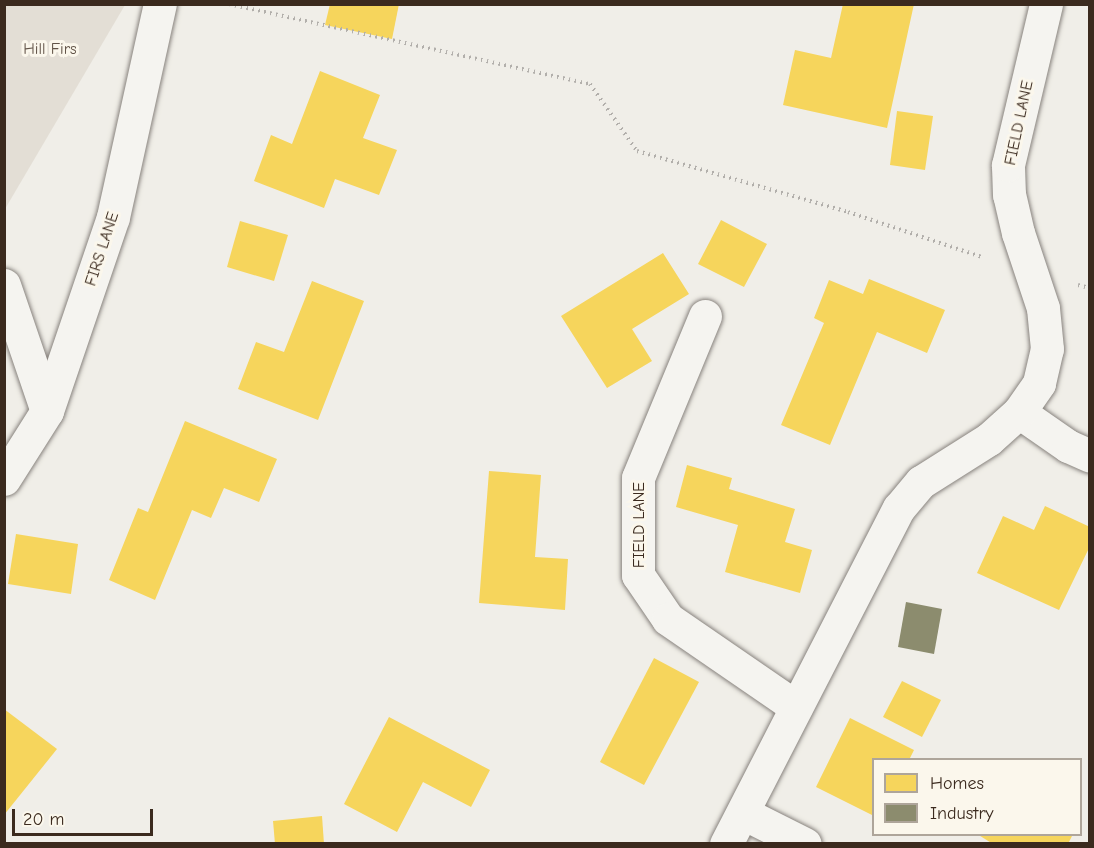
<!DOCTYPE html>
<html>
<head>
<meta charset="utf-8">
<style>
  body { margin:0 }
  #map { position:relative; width:1094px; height:848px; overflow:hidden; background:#f0eee8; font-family:"Comic Neue",sans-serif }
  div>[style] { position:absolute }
  .built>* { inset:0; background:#e3ded5 }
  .homes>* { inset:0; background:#f6d55c }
  .industry>* { inset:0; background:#8c8c6e }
  .path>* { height:4px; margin-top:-2px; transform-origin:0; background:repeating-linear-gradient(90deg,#b2afab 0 1.5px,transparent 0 6px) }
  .roads { filter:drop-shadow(0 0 2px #88837e) drop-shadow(0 0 2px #88837e) }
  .minor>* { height:33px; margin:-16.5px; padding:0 16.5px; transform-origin:16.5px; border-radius:16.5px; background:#f5f4f0 }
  span { translate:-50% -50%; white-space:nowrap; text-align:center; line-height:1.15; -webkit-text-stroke:6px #fbf7ec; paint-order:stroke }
  .park-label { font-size:16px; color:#625448 }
  .street-label { font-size:16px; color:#3b2a1e }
  .frame { position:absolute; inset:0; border:6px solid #3b2a1e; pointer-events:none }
  .legend { position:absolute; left:872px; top:758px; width:210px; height:78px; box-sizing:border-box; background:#fbf7ec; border:2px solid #aea59a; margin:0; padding:8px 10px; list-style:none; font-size:18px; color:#3b2a1e }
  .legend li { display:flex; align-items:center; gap:12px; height:30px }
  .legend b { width:30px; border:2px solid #aea59a }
  .scale { position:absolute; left:12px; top:809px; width:141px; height:27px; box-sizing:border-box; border:3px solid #3b2a1e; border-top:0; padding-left:8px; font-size:18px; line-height:21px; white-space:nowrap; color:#3b2a1e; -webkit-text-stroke:4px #fbf7ec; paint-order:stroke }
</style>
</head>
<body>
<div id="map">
  <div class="built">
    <div style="clip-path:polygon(5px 4px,125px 5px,5px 209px,4px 5px)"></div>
  </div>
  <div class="homes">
    <div style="clip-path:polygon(330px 4px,399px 4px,392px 39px,325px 25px)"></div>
    <div style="clip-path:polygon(843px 4px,914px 4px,887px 128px,783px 105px,795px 50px,831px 58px)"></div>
    <div style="clip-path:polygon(320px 71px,380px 95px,363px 138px,397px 150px,379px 195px,335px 179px,324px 208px,254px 181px,271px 135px,292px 144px)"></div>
    <div style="clip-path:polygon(897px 111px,933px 116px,925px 170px,890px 165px)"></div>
    <div style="clip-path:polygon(721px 220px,767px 244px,744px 287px,698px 264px)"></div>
    <div style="clip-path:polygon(240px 221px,288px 235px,274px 281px,227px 267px)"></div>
    <div style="clip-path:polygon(663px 253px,689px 294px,632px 329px,652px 361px,607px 388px,561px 316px)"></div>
    <div style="clip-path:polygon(869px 279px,945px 310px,927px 353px,877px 332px,830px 445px,781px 425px,824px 323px,814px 318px,829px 280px,863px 294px)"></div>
    <div style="clip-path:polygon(312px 281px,364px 301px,318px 420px,238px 389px,256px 342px,284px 352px)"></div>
    <div style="clip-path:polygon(185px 421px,277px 459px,259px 502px,224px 488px,211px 518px,192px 510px,155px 600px,109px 580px,138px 508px,148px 512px)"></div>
    <div style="clip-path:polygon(687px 465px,732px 478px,729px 489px,795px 509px,785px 542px,812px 550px,800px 593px,725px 572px,738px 525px,676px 507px)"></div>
    <div style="clip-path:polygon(489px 471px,541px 475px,535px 557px,568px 559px,565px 610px,479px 603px)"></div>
    <div style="clip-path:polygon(1045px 506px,1090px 527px,1090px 546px,1059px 610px,977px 573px,1003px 516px,1034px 530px)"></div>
    <div style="clip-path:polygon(16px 534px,78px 544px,71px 594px,8px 584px)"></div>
    <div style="clip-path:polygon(654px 658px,699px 682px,644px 785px,600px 762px)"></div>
    <div style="clip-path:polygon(902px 681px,941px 700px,922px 737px,883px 717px)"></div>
    <div style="clip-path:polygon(4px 709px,57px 749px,4px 815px)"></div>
    <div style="clip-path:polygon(389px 717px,490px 770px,471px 807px,423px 782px,397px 832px,344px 804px)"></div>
    <div style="clip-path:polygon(850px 718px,914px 750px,909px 760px,874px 760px,874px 816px,816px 787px)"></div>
    <div style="clip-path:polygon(322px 816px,324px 844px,275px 844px,273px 821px)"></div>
    <div style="clip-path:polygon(977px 834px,1073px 834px,1068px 844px,993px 844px)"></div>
  </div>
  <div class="industry">
    <div style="clip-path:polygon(906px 602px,942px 609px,934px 654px,898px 647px)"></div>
  </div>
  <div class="path">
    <div style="left:229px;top:4px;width:370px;rotate:12.5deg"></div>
    <div style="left:590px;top:84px;width:82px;rotate:55deg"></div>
    <div style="left:637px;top:151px;width:220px;rotate:16.1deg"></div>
    <div style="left:848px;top:212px;width:141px;rotate:18.6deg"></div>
    <div style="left:1078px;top:285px;width:12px;rotate:14deg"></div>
  </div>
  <div class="roads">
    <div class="minor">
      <div style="left:4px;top:285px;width:133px;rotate:71.2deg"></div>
      <div style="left:705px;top:316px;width:175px;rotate:112.5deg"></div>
      <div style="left:638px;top:478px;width:97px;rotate:90deg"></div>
      <div style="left:638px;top:575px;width:53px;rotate:55.7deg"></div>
      <div style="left:668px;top:619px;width:155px;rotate:34.5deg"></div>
      <div style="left:1019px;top:412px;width:60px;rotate:34.8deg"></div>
      <div style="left:1068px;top:446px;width:24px;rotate:24deg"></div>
      <div style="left:4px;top:479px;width:80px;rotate:-57.7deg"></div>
      <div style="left:47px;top:411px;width:205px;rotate:-71.2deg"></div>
      <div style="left:113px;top:217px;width:218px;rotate:-77.6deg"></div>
      <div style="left:743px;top:813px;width:69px;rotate:26.6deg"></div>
      <div style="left:726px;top:844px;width:378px;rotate:-62.8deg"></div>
      <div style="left:899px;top:508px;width:34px;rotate:-50deg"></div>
      <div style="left:921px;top:482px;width:80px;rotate:-32.3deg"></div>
      <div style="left:989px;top:439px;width:40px;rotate:-42deg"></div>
      <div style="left:1019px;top:412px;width:35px;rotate:-55deg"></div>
      <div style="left:1039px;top:383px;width:35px;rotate:-77deg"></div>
      <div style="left:1047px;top:349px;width:41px;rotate:-95.6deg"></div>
      <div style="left:1043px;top:308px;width:79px;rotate:-108.4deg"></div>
      <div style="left:1018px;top:233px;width:39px;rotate:-103deg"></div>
      <div style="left:1009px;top:195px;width:30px;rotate:-92deg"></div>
      <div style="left:1008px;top:165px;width:165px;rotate:-76.7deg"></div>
    </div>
  </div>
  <div class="park-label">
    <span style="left:50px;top:49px">Hill Firs</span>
  </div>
  <div class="street-label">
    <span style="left:1019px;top:123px;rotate:-78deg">FIELD LANE</span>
    <span style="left:102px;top:249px;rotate:-72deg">FIRS LANE</span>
    <span style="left:639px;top:525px;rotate:-90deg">FIELD LANE</span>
  </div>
  <div class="frame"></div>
  <ul class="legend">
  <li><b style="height:16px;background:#f6d55c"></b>Homes</li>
  <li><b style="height:16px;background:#8c8c6e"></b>Industry</li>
  </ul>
  <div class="scale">20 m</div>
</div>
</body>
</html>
